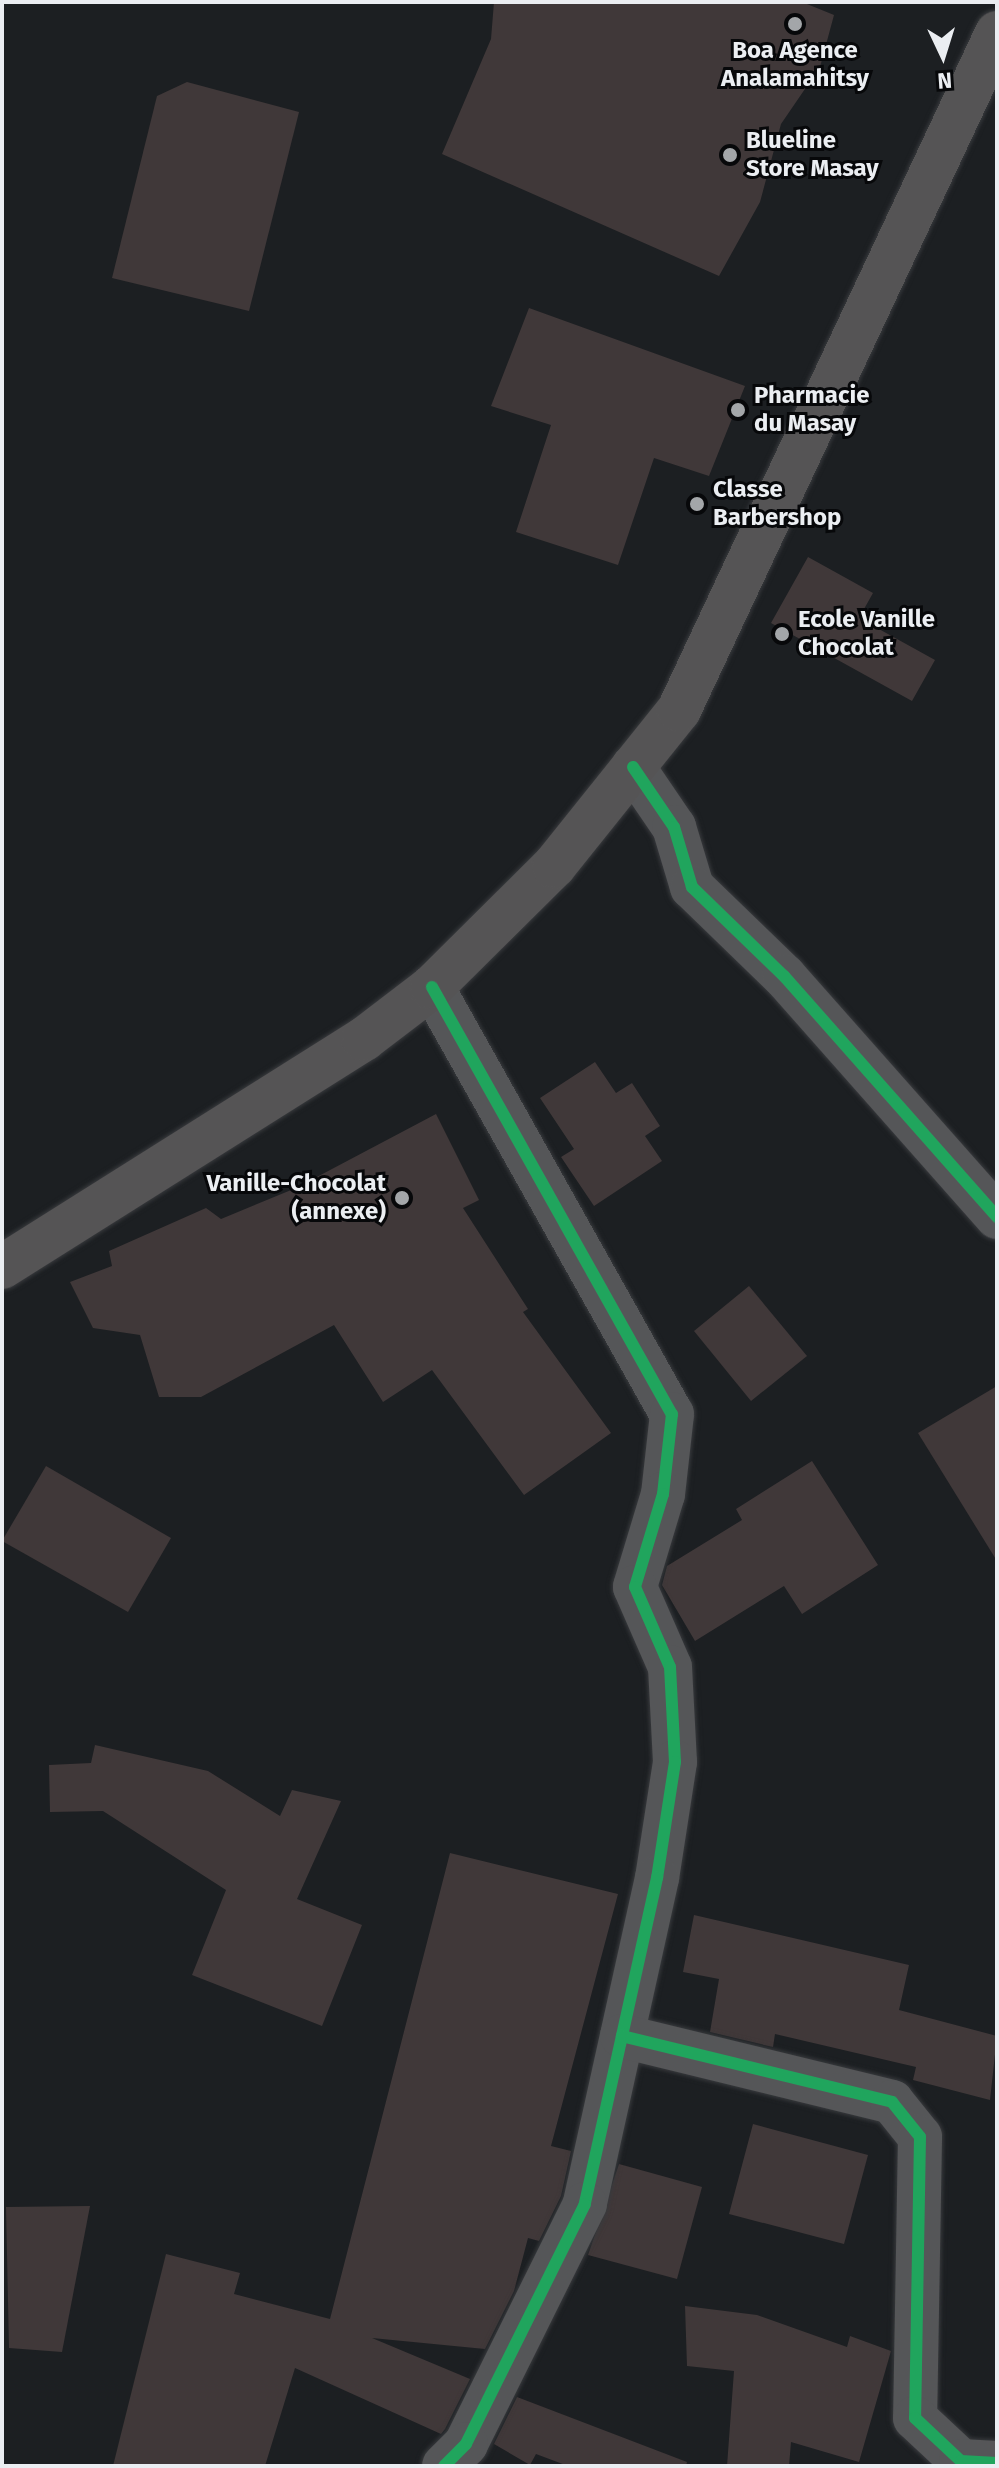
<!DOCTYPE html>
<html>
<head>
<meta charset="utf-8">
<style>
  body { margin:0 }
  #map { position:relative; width:999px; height:2468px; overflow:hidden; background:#1c1f22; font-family:"Fira Sans",sans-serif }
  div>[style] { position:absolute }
  .building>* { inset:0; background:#403839 }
  .roads { filter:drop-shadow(0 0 2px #383a3d) drop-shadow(0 0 2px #383a3d) }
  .street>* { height:44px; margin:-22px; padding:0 22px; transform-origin:22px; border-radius:22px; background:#555658 }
  .secondary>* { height:44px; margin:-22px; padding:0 22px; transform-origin:22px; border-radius:22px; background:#555455 }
  .cycleway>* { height:12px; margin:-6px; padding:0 6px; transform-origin:6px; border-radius:6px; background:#20a55d }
  .dots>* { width:22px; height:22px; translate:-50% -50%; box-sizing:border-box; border:4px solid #07080a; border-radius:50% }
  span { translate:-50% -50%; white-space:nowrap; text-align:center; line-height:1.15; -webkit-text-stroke:6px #07080a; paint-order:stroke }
  .poi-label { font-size:24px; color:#ebeef2; font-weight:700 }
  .left { translate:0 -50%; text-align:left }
  .right { translate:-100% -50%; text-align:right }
  .frame { position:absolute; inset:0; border:4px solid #ebeef2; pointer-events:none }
  .north { position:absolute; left:903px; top:16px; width:80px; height:80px; -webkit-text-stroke:6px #07080a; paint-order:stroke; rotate:176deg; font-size:22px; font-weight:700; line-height:32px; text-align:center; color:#ebeef2 }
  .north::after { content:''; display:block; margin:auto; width:28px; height:36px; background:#ebeef2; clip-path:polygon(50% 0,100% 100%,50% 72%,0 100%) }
</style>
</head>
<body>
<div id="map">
  <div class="building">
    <div style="clip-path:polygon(494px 2px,802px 2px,834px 15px,820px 67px,781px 124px,760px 202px,719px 276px,442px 154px,491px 39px)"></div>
    <div style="clip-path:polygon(187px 82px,299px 112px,249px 311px,112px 278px,157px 96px)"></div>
    <div style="clip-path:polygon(529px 308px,745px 386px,709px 476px,654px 458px,618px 565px,516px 532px,551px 425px,491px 406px)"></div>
    <div style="clip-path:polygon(808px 557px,873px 593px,859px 618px,935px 660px,912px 701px,771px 623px)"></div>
    <div style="clip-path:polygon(595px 1062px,616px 1093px,632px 1083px,660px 1126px,645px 1136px,662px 1161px,594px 1206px,561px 1157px,574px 1149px,540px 1098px)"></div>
    <div style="clip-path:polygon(436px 1114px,479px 1200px,463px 1208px,528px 1309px,523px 1312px,611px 1433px,524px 1495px,432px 1370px,383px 1402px,334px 1325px,201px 1397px,159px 1397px,140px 1335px,93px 1328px,70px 1282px,112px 1266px,109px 1251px,206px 1208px,221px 1219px,296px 1188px)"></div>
    <div style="clip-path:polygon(749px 1286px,807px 1356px,751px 1401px,694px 1331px)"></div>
    <div style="clip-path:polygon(997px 1386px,997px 1561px,918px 1433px)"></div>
    <div style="clip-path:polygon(812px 1461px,878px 1565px,802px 1614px,784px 1586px,695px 1641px,662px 1585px,667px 1566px,742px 1520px,736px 1509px)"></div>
    <div style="clip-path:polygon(46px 1466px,171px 1538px,128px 1612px,2px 1541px)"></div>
    <div style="clip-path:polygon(95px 1745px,208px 1771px,280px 1816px,292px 1790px,341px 1801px,297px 1899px,362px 1925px,322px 2026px,192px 1975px,226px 1890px,103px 1811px,50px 1812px,49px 1765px,91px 1763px)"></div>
    <div style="clip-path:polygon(450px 1853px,618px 1894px,551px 2146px,571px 2151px,561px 2196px,539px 2241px,528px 2238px,514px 2291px,485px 2349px,372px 2338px,470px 2379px,445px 2429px,441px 2434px,295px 2368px,265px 2466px,113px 2466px,166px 2254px,240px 2273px,234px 2294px,330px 2319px)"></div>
    <div style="clip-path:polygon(694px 1915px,909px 1965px,899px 2010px,997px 2036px,990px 2100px,913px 2080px,916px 2067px,775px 2034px,773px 2047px,710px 2032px,719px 1979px,683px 1972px)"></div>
    <div style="clip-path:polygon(753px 2124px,868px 2155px,844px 2244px,729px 2214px)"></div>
    <div style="clip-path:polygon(619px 2164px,702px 2187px,677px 2279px,588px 2255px)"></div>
    <div style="clip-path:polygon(90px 2206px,62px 2352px,9px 2348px,6px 2207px)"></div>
    <div style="clip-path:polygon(685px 2306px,757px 2315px,847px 2347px,850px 2336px,891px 2351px,859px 2462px,791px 2442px,789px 2466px,727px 2466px,734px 2371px,687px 2366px)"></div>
    <div style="clip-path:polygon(517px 2397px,687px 2462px,686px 2466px,568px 2466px,536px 2454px,530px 2465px,494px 2444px)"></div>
  </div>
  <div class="roads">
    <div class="street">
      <div style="left:633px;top:767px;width:73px;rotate:55.7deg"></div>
      <div style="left:674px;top:827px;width:63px;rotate:73.3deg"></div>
      <div style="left:692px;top:887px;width:128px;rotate:44.1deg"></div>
      <div style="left:784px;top:976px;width:322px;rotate:48.5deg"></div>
      <div style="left:432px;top:987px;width:490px;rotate:60.7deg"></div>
      <div style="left:672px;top:1414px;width:81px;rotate:96.4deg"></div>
      <div style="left:663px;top:1494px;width:97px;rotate:106.8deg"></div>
      <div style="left:635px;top:1587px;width:87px;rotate:66.4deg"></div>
      <div style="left:670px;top:1667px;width:95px;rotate:87deg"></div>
      <div style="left:675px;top:1762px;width:117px;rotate:98.8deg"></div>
      <div style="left:657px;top:1878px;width:334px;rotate:102.5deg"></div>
      <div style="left:585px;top:2204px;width:268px;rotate:116.4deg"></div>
      <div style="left:466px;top:2444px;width:31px;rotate:135deg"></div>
      <div style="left:622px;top:2036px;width:278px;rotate:13.7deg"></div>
      <div style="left:892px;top:2102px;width:45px;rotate:51.3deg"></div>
      <div style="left:920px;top:2137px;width:281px;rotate:91deg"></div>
      <div style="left:915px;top:2418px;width:63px;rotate:43.1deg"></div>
      <div style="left:961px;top:2461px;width:36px;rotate:3deg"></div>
    </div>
    <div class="secondary">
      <div style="left:2px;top:1267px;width:428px;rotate:-32.2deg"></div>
      <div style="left:364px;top:1039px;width:86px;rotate:-37.4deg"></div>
      <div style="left:432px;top:987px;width:172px;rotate:-44.8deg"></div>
      <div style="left:554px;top:866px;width:200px;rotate:-51.3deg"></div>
      <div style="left:679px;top:710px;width:748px;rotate:-64.84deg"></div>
    </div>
  </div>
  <div class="cycleway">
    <div style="left:633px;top:767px;width:73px;rotate:55.7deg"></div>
    <div style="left:674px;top:827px;width:63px;rotate:73.3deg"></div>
    <div style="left:692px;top:887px;width:128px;rotate:44.1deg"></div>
    <div style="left:784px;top:976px;width:322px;rotate:48.5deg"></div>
    <div style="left:432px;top:987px;width:490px;rotate:60.7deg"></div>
    <div style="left:672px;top:1414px;width:81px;rotate:96.4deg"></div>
    <div style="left:663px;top:1494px;width:97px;rotate:106.8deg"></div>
    <div style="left:635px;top:1587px;width:87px;rotate:66.4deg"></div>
    <div style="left:670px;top:1667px;width:95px;rotate:87deg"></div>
    <div style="left:675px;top:1762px;width:117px;rotate:98.8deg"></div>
    <div style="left:657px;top:1878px;width:334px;rotate:102.5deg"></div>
    <div style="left:585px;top:2204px;width:268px;rotate:116.4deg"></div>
    <div style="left:466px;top:2444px;width:31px;rotate:135deg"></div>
    <div style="left:622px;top:2036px;width:278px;rotate:13.7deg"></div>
    <div style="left:892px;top:2102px;width:45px;rotate:51.3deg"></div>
    <div style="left:920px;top:2137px;width:281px;rotate:91deg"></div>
    <div style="left:915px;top:2418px;width:63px;rotate:43.1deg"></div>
    <div style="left:961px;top:2461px;width:36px;rotate:3deg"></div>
  </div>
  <div class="dots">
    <div style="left:795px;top:24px;background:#a3a6a9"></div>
    <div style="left:730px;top:155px;background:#a3a6a9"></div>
    <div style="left:738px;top:410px;background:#a3a6a9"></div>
    <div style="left:697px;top:504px;background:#a3a6a9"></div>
    <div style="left:782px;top:634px;background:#a3a6a9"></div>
    <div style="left:402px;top:1198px;background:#a3a6a9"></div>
  </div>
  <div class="poi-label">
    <span style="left:795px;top:65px">Boa Agence<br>Analamahitsy</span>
    <span class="left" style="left:746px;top:155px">Blueline<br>Store Masay</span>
    <span class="left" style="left:754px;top:410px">Pharmacie<br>du Masay</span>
    <span class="left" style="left:713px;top:504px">Classe<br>Barbershop</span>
    <span class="left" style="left:798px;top:634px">Ecole Vanille<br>Chocolat</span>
    <span class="right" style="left:386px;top:1198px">Vanille-Chocolat<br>(annexe)</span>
  </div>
  <div class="frame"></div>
  <div class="north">N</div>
</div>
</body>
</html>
